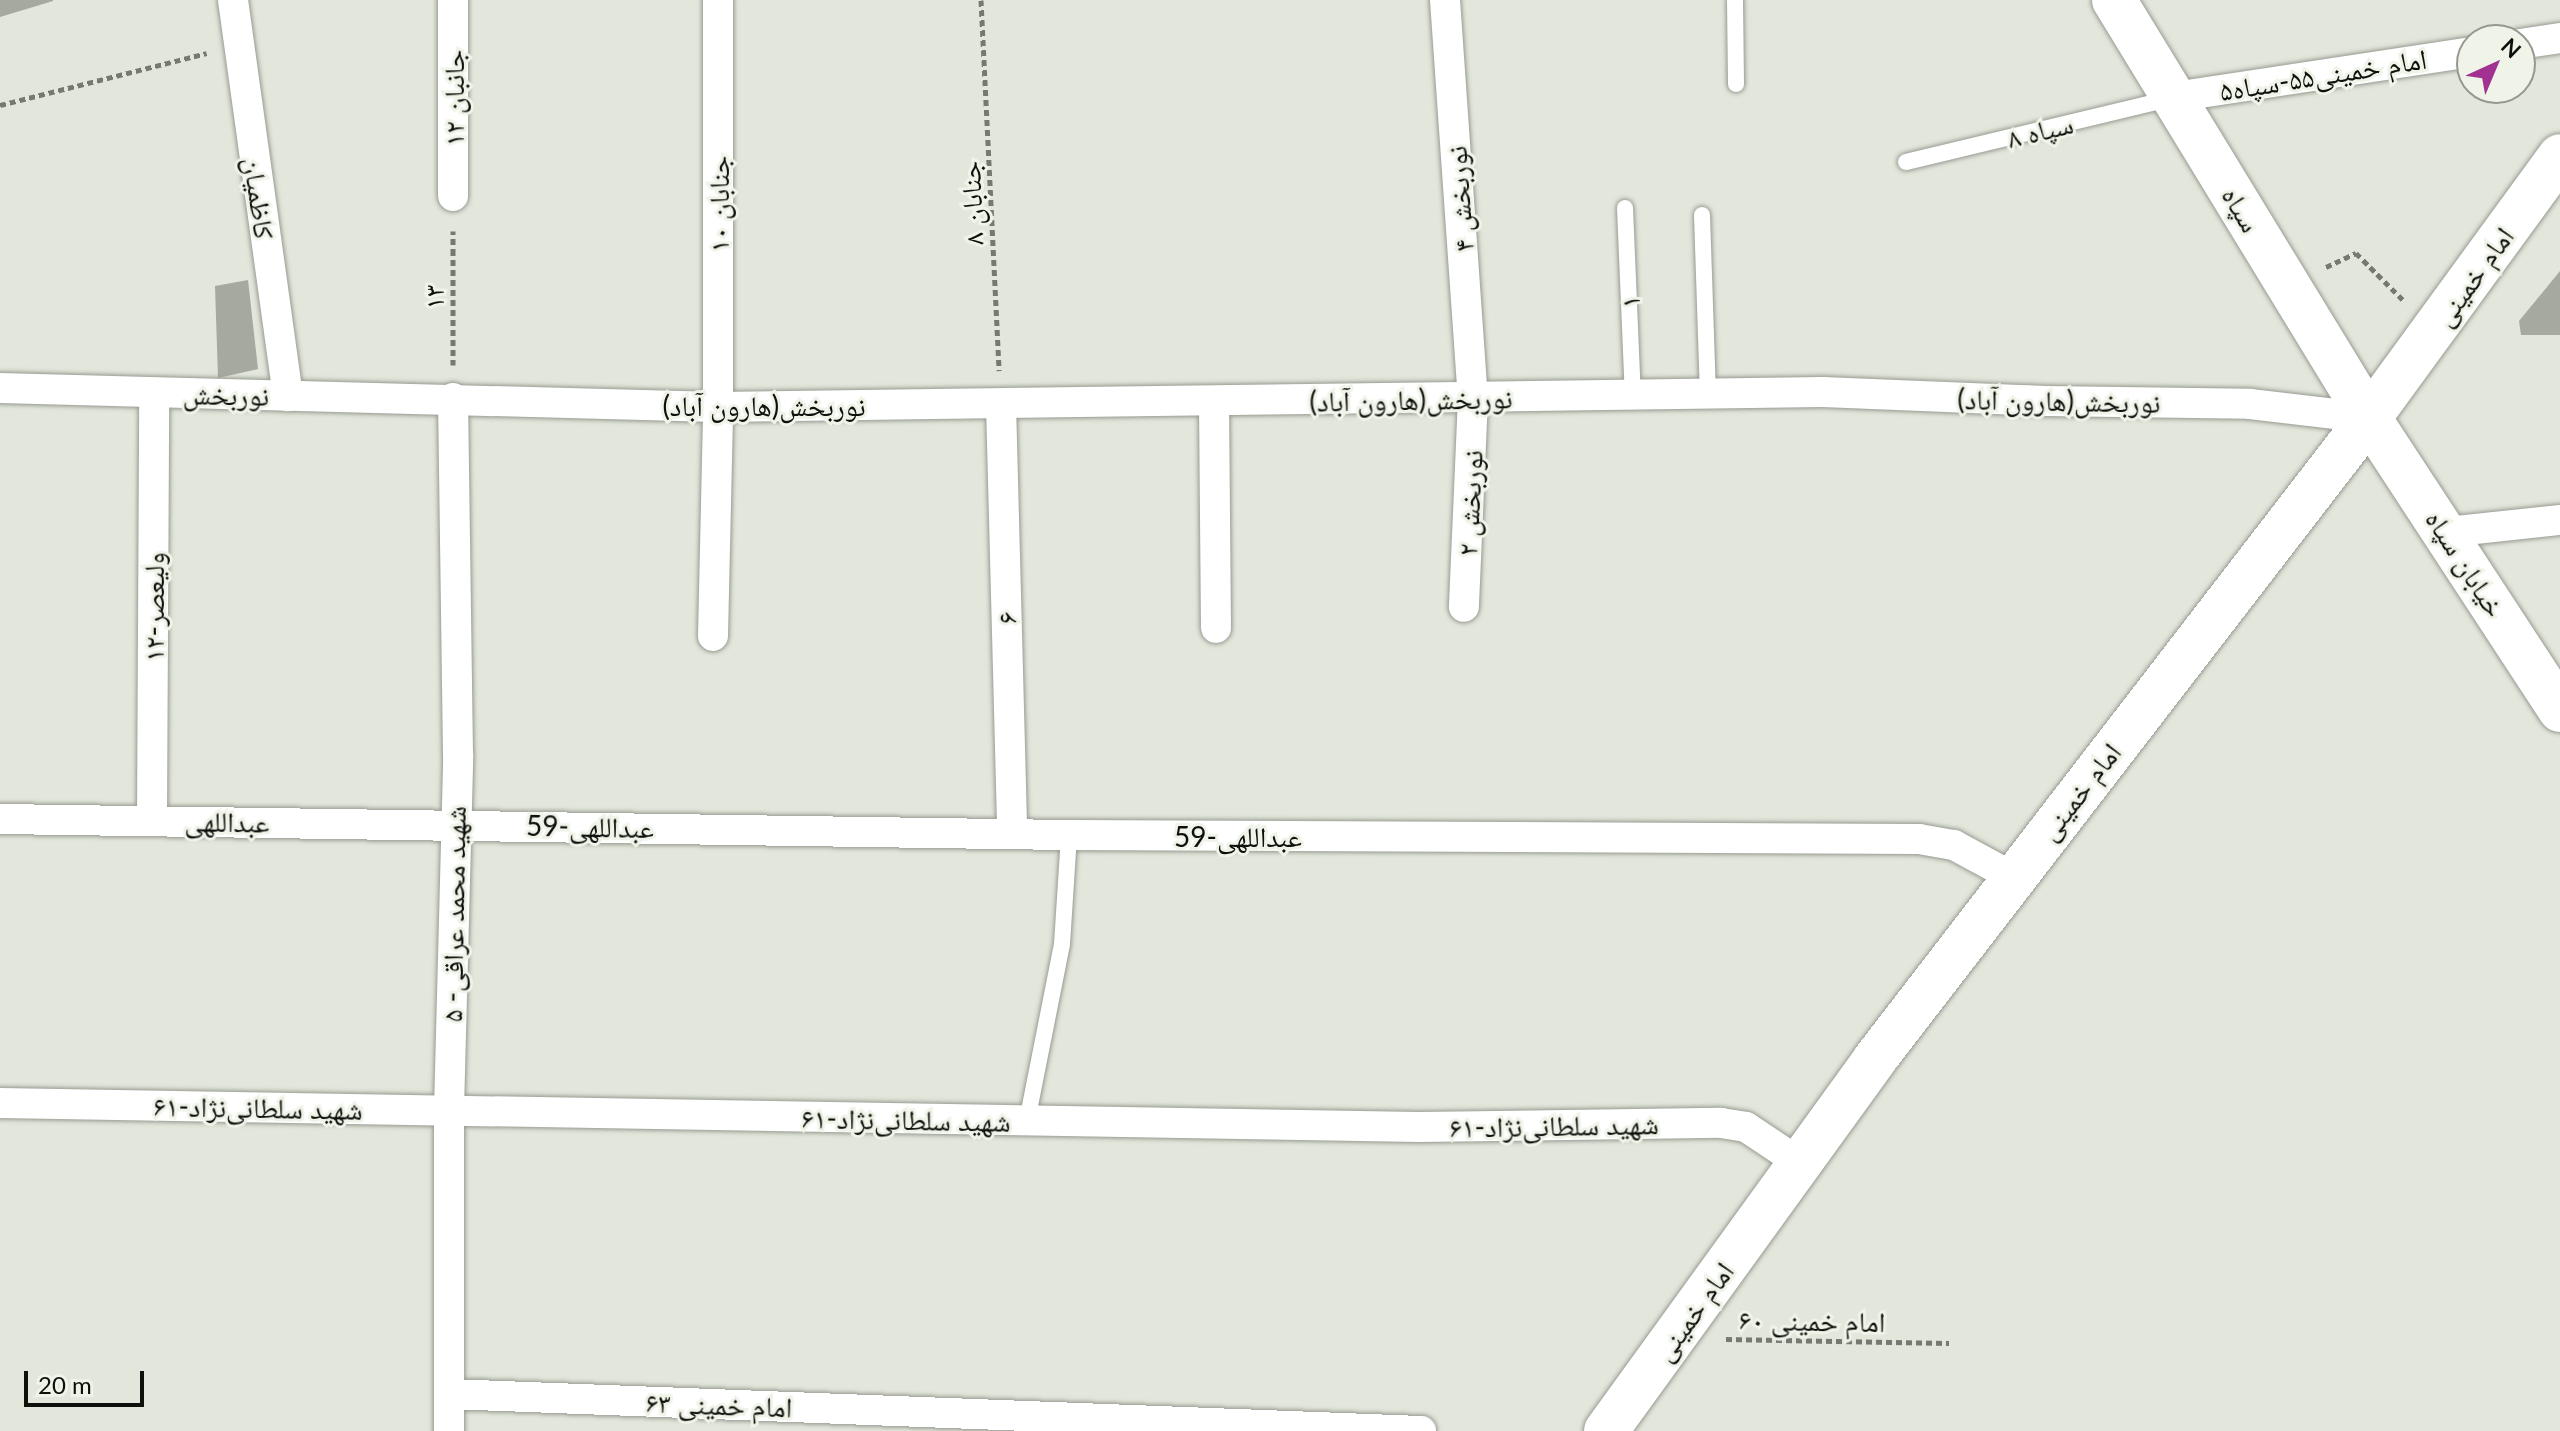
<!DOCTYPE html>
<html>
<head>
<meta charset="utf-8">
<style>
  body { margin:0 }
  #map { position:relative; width:2560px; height:1431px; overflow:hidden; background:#e2e6db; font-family:Lato,"Noto Naskh Arabic",sans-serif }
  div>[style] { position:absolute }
  .building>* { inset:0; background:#a5a99e }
  .path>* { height:5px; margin-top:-2.5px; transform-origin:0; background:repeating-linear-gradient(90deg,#767972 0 6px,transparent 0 10px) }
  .roads { filter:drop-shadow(0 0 2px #979b91) drop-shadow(0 0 2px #979b91) }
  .lane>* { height:16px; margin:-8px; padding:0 8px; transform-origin:8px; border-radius:8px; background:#fff }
  .street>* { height:30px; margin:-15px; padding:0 15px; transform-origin:15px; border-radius:15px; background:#fff }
  .secondary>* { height:44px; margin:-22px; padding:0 22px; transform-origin:22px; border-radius:22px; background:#fff }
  span { translate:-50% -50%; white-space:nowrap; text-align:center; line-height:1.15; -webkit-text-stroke:6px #eff3e8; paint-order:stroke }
  .street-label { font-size:28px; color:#0e100c }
  .north { position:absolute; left:2456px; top:24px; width:80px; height:80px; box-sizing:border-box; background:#eff3e8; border:2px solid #959890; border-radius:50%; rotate:44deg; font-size:22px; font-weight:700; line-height:32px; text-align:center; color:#0e100c }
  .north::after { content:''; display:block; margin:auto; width:28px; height:36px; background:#a13291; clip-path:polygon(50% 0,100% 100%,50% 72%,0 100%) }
  .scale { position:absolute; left:24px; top:1371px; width:120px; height:36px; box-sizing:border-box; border:4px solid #0e100c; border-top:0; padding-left:10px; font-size:24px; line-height:28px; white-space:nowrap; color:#0e100c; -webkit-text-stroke:6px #eff3e8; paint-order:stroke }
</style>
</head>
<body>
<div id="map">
  <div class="building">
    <div style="clip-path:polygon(0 0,53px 0,53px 1px,0 17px)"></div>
    <div style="clip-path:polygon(2560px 271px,2560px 335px,2521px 335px,2519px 321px)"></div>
    <div style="clip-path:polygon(248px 280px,258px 369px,218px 378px,215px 286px)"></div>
  </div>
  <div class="path">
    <div style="left:981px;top:0;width:371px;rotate:87.2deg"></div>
    <div style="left:0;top:105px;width:213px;rotate:-14.1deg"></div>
    <div style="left:2326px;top:267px;width:33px;rotate:-25deg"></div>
    <div style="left:2356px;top:253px;width:68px;rotate:45deg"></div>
    <div style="left:453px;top:365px;width:134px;rotate:-90deg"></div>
    <div style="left:1726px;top:1339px;width:223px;rotate:1deg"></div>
  </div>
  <div class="roads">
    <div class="lane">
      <div style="left:1735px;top:0;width:84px;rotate:89.3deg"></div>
      <div style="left:1906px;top:162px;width:274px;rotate:-13.5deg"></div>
      <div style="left:1625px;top:208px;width:189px;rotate:87.6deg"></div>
      <div style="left:1702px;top:215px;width:179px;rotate:88.1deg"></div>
      <div style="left:1027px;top:1121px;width:180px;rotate:-78.8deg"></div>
      <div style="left:1062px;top:944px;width:109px;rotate:-86.3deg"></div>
    </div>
    <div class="street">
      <div style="left:233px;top:0;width:400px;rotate:82.1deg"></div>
      <div style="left:453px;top:0;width:196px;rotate:90deg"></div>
      <div style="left:1445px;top:0;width:399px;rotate:86deg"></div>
      <div style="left:1473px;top:398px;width:209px;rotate:92.5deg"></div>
      <div style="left:2520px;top:44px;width:40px;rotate:-8.5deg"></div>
      <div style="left:2174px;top:97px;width:301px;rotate:-8.6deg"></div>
      <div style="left:0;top:388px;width:718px;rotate:1.52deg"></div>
      <div style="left:718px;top:407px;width:1105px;rotate:-0.78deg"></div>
      <div style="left:1823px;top:392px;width:222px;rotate:2.3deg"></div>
      <div style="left:2045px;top:401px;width:205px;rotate:0.8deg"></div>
      <div style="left:2250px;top:404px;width:120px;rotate:6.7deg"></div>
      <div style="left:1214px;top:402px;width:226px;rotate:89.5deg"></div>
      <div style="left:1001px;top:404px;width:429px;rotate:88.5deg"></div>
      <div style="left:2447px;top:532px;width:114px;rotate:-6.1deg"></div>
      <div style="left:713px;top:636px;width:229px;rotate:-88.7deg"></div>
      <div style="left:718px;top:407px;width:407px;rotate:-90deg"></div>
      <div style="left:0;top:819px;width:1069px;rotate:0.86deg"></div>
      <div style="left:1069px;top:835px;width:850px;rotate:0.27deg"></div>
      <div style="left:1919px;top:839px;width:36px;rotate:10deg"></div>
      <div style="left:1954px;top:845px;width:67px;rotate:28.5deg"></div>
      <div style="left:152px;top:821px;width:428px;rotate:-89.7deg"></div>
      <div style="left:0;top:1103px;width:1419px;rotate:0.97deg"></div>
      <div style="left:1419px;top:1127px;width:302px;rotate:-0.8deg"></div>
      <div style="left:1721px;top:1123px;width:25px;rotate:9deg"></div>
      <div style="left:1746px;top:1127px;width:65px;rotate:33.7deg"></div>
      <div style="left:449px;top:1394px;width:973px;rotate:2.18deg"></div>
      <div style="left:449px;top:1431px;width:321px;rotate:-90deg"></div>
      <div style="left:449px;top:1110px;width:355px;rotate:-88.5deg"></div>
      <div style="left:458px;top:755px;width:357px;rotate:-90.8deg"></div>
    </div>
    <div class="secondary">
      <div style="left:2114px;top:0;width:490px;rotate:58.6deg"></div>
      <div style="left:2369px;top:418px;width:349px;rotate:56.8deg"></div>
      <div style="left:1606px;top:1431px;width:459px;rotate:-54.1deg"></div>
      <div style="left:1875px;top:1059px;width:809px;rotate:-52.38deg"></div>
      <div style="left:2369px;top:418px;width:324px;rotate:-53.9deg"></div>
    </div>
  </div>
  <div class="street-label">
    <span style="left:2323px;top:74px;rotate:-9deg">امام خمینی۵۵-سپاه۵</span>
    <span style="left:453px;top:98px;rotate:-90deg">جانبان ۱۲</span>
    <span style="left:2040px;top:130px;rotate:-14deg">سپاه ۸</span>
    <span style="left:260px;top:198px;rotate:82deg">کاظمیان</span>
    <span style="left:1459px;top:199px;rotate:-94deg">نوربخش ۴</span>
    <span style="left:971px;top:203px;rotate:-93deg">جنابان ۸</span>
    <span style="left:718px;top:204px;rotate:-90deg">جنابان ۱۰</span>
    <span style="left:2242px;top:209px;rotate:59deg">سپاه</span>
    <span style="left:2473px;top:276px;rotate:-54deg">امام خمینی</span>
    <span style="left:433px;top:297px;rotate:-90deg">۱۳</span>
    <span style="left:1629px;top:302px;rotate:-92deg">۱</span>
    <span style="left:226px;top:394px;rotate:1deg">نوربخش</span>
    <span style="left:1411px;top:399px;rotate:-1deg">نوربخش(هارون آباد)</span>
    <span style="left:2059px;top:400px;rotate:1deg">نوربخش(هارون آباد)</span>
    <span style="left:764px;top:405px">نوربخش(هارون آباد)</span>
    <span style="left:1469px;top:503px;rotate:-87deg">نوربخش ۲</span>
    <span style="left:2466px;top:563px;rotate:57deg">خیابان سپاه</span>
    <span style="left:153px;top:607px;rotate:-90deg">ولیعصر-۱۲</span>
    <span style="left:1006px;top:618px;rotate:-91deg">۶</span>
    <span style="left:2079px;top:791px;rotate:-52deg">امام خمینی</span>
    <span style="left:227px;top:821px;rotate:1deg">عبداللهی</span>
    <span style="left:590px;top:826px;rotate:1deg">عبداللهی-59</span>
    <span style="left:1238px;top:836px">عبداللهی-59</span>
    <span style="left:453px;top:914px;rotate:-89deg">شهید محمد عراقی- ۵</span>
    <span style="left:258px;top:1107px;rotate:1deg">شهید سلطانی‌نژاد-۶۱</span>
    <span style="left:906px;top:1119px;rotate:1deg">شهید سلطانی‌نژاد-۶۱</span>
    <span style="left:1554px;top:1125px;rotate:-1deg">شهید سلطانی‌نژاد-۶۱</span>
    <span style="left:1693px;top:1311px;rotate:-54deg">امام خمینی</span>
    <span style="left:1812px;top:1320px;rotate:1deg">امام خمینی ۶۰</span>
    <span style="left:719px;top:1404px;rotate:2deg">امام خمینی ۶۳</span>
  </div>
  <div class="north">N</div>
  <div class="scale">20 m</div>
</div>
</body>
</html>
